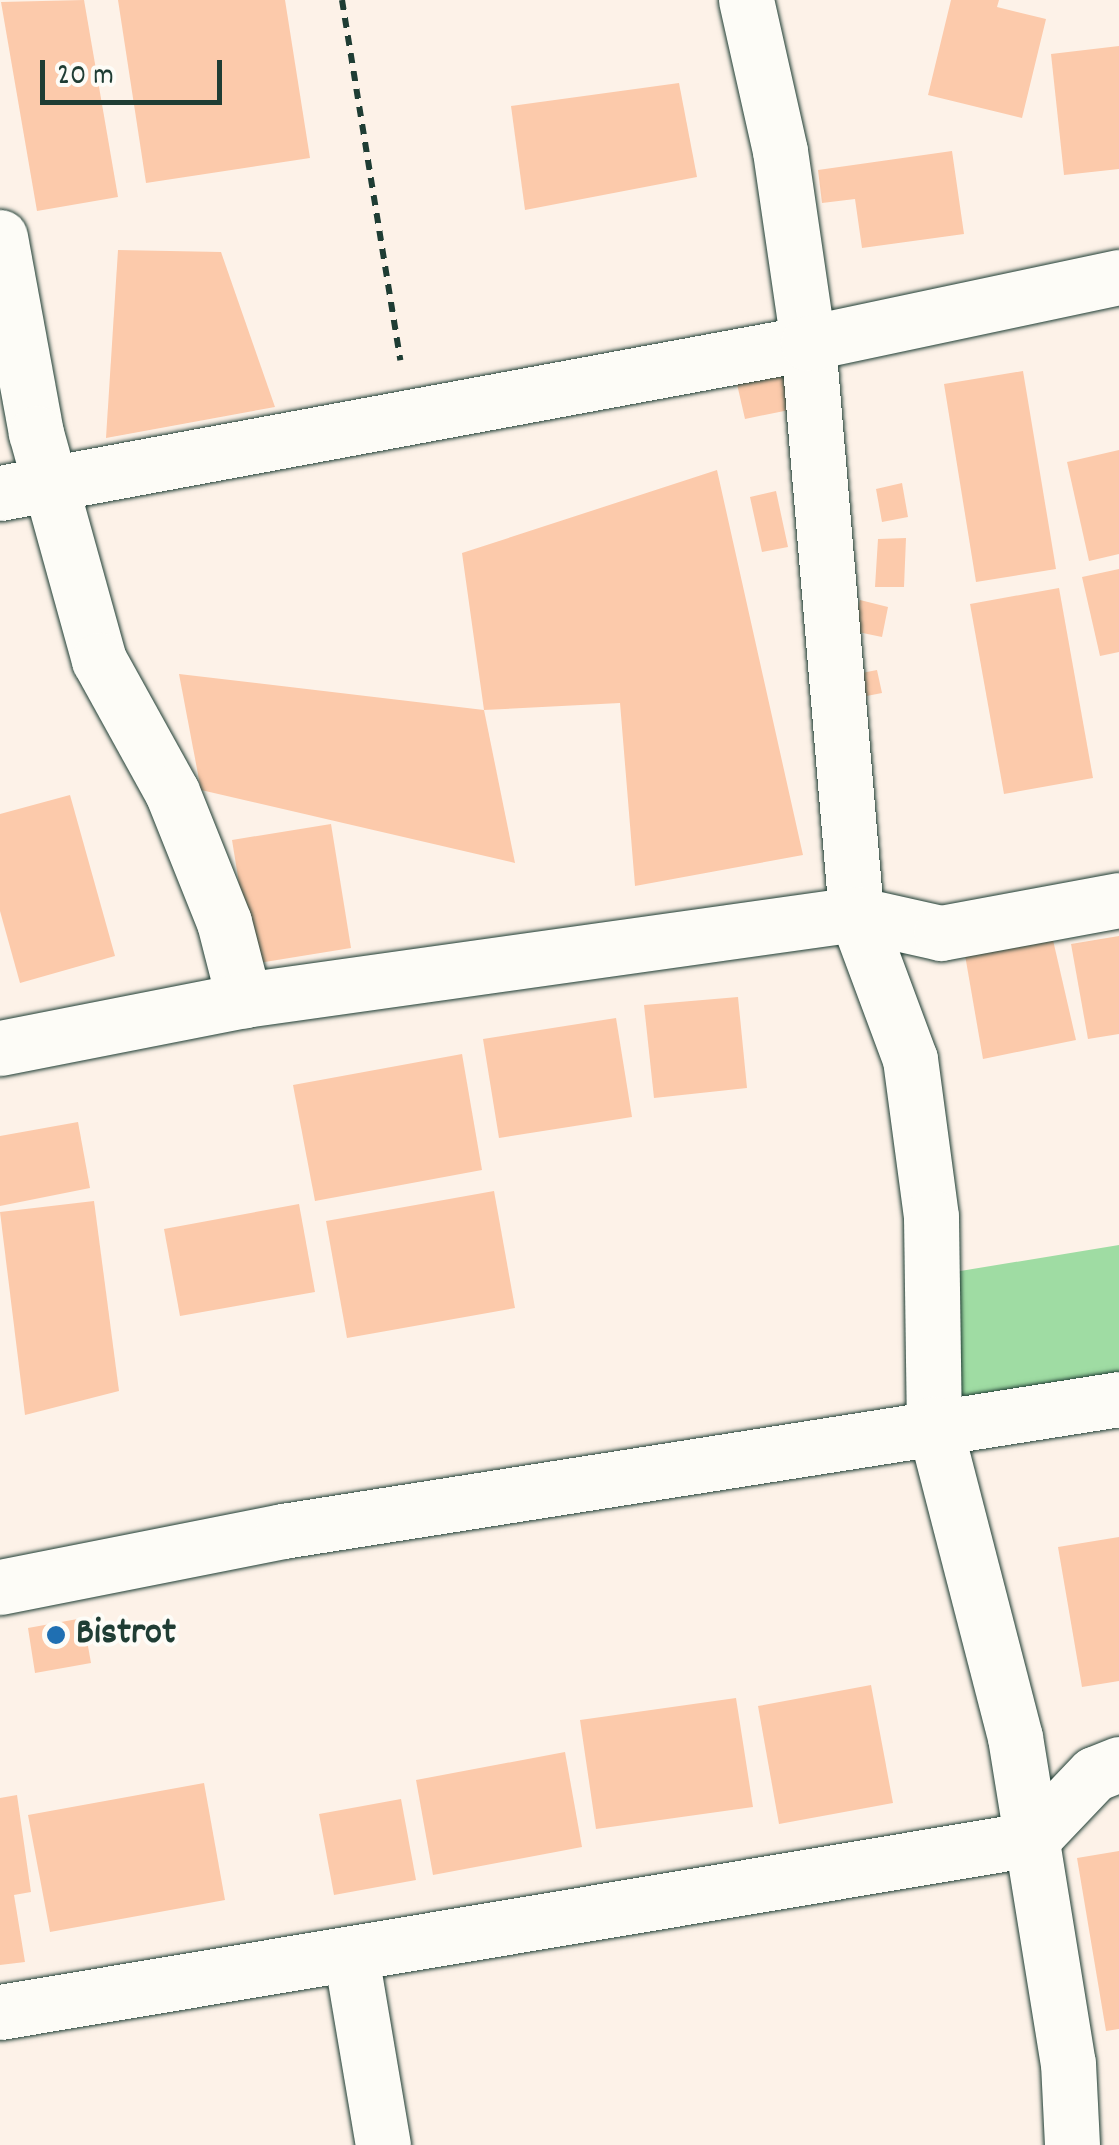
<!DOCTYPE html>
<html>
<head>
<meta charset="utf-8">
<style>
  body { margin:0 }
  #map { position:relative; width:1119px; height:2145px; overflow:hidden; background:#fdf2e8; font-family:Dekko,sans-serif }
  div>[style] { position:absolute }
  .green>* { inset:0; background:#9fdca3 }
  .building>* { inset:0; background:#fccaab }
  .path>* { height:6px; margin-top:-3px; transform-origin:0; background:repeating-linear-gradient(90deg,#1f3d34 0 10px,transparent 0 18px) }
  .roads { filter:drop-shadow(0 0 2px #1f3d34) drop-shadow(0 0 2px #1f3d34) }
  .minor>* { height:55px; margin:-27.5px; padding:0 27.5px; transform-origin:27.5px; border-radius:27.5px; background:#fdfcf7 }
  .dots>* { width:28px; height:28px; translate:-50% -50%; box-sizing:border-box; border:5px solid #fdfcf7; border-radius:50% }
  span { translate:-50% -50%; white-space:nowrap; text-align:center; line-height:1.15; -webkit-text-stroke:8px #fdfcf7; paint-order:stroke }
  .poi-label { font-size:38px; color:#1f3d34; font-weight:700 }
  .left { translate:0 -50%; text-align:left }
  .scale { position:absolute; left:40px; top:60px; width:182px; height:45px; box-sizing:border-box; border:5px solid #1f3d34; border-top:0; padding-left:12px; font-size:30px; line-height:35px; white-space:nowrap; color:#1f3d34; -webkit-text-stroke:8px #fdfcf7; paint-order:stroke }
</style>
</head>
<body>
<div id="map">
  <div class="green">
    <div style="clip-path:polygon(1119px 1245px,1119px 1391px,958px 1417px,936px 1275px)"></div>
  </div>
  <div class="building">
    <div style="clip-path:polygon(84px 0,118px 197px,37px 211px,1px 2px)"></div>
    <div style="clip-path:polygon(118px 0,285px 0,310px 158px,146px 183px)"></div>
    <div style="clip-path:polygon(951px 0,999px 0,997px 7px,1046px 19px,1022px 118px,928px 95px)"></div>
    <div style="clip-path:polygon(1119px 46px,1119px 169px,1064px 175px,1051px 54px)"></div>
    <div style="clip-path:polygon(679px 83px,697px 177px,525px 210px,511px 106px)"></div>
    <div style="clip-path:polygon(952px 151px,964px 234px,862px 248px,855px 199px,822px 203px,818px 170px)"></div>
    <div style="clip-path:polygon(118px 250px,221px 252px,275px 407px,106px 438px)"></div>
    <div style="clip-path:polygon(1023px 371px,1056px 569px,976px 582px,944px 384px)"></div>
    <div style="clip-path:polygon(787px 374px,794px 409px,745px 419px,737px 384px)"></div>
    <div style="clip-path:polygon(1119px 450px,1119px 554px,1089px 561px,1067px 462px)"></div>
    <div style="clip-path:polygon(717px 470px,803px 855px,635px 886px,620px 703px,484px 710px,462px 553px)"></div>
    <div style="clip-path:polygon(902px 483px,908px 517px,882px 522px,876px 489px)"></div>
    <div style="clip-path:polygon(776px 491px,788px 547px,762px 552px,750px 497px)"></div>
    <div style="clip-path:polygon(906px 538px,904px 587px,875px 587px,878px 539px)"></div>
    <div style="clip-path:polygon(1119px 569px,1119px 652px,1100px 656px,1082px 577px)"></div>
    <div style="clip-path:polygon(1059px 588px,1093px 778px,1004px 794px,970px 604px)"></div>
    <div style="clip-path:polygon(860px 600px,888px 607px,882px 637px,853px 631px)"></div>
    <div style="clip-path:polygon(877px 670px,882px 693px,841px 701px,836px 678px)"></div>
    <div style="clip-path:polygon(179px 674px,484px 710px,515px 863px,201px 790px)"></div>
    <div style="clip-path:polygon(70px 795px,115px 956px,20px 983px,0 911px,0 814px)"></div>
    <div style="clip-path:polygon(331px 824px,351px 948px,252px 964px,232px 840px)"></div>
    <div style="clip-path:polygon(1119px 936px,1119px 1034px,1088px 1039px,1071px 944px)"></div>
    <div style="clip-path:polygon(1053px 940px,1076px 1040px,983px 1059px,965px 955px)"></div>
    <div style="clip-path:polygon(738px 997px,747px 1088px,654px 1098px,644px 1005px)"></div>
    <div style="clip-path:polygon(616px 1018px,632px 1117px,499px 1138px,483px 1039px)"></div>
    <div style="clip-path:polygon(462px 1054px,482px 1170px,315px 1201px,293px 1085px)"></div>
    <div style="clip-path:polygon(78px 1122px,90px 1188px,0 1206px,0 1136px)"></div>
    <div style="clip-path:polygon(494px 1191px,515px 1308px,347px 1338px,326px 1221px)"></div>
    <div style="clip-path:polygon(94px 1201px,119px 1391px,25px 1415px,0 1212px)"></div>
    <div style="clip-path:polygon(299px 1204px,315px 1292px,180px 1316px,164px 1229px)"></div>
    <div style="clip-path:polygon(1119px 1537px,1119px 1681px,1082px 1687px,1058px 1547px)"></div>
    <div style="clip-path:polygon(83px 1618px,91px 1663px,35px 1673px,28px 1628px)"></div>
    <div style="clip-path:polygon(871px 1685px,893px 1803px,779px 1824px,758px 1706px)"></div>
    <div style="clip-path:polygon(736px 1698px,753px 1807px,596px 1829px,580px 1720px)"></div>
    <div style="clip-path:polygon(565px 1752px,582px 1847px,433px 1875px,416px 1780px)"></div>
    <div style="clip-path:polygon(204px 1783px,225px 1900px,50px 1932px,28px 1815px)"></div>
    <div style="clip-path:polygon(17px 1795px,31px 1892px,14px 1895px,25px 1962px,0 1965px,0 1798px)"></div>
    <div style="clip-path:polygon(401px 1799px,416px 1880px,334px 1895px,319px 1814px)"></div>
    <div style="clip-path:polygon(1119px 1851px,1119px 2029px,1106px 2031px,1077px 1858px)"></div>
  </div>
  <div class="path">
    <div style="left:342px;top:0;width:365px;rotate:80.8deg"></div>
  </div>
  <div class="roads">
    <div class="minor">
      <div style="left:746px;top:0;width:155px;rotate:77.3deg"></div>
      <div style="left:780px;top:151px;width:194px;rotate:81.7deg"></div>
      <div style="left:808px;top:343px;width:573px;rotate:85.19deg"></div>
      <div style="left:856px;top:914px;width:155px;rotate:69.6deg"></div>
      <div style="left:910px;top:1059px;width:159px;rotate:82.4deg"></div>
      <div style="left:931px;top:1217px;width:207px;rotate:89.2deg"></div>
      <div style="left:934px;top:1424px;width:323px;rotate:75.5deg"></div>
      <div style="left:1015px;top:1737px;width:330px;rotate:80.8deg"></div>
      <div style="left:1068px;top:2063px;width:82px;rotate:87.2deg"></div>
      <div style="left:0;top:237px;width:199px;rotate:79.6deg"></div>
      <div style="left:36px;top:433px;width:236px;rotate:74.5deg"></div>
      <div style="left:99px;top:660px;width:151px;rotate:61.1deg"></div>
      <div style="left:172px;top:792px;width:140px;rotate:68.2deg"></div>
      <div style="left:224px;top:922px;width:81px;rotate:75.6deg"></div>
      <div style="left:0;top:493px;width:822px;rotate:-10.52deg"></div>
      <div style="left:808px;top:343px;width:318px;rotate:-12deg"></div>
      <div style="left:0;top:1048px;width:249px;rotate:-11.1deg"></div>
      <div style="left:244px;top:1000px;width:618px;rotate:-8deg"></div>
      <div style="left:856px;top:914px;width:87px;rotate:12.6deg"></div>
      <div style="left:941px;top:933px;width:181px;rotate:-10.5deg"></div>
      <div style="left:0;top:1587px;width:288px;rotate:-11.2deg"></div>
      <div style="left:283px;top:1531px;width:846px;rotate:-8.97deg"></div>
      <div style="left:351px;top:1956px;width:192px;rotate:80.4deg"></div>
      <div style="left:0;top:2012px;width:1046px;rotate:-9.52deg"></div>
      <div style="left:1032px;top:1839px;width:90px;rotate:-46.4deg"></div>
      <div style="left:1094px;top:1774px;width:27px;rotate:-22deg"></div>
    </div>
  </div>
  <div class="dots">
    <div style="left:56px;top:1635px;background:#1f6fb2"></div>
  </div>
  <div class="poi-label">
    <span class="left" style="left:76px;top:1635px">Bistrot</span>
  </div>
  <div class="scale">20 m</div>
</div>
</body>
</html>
